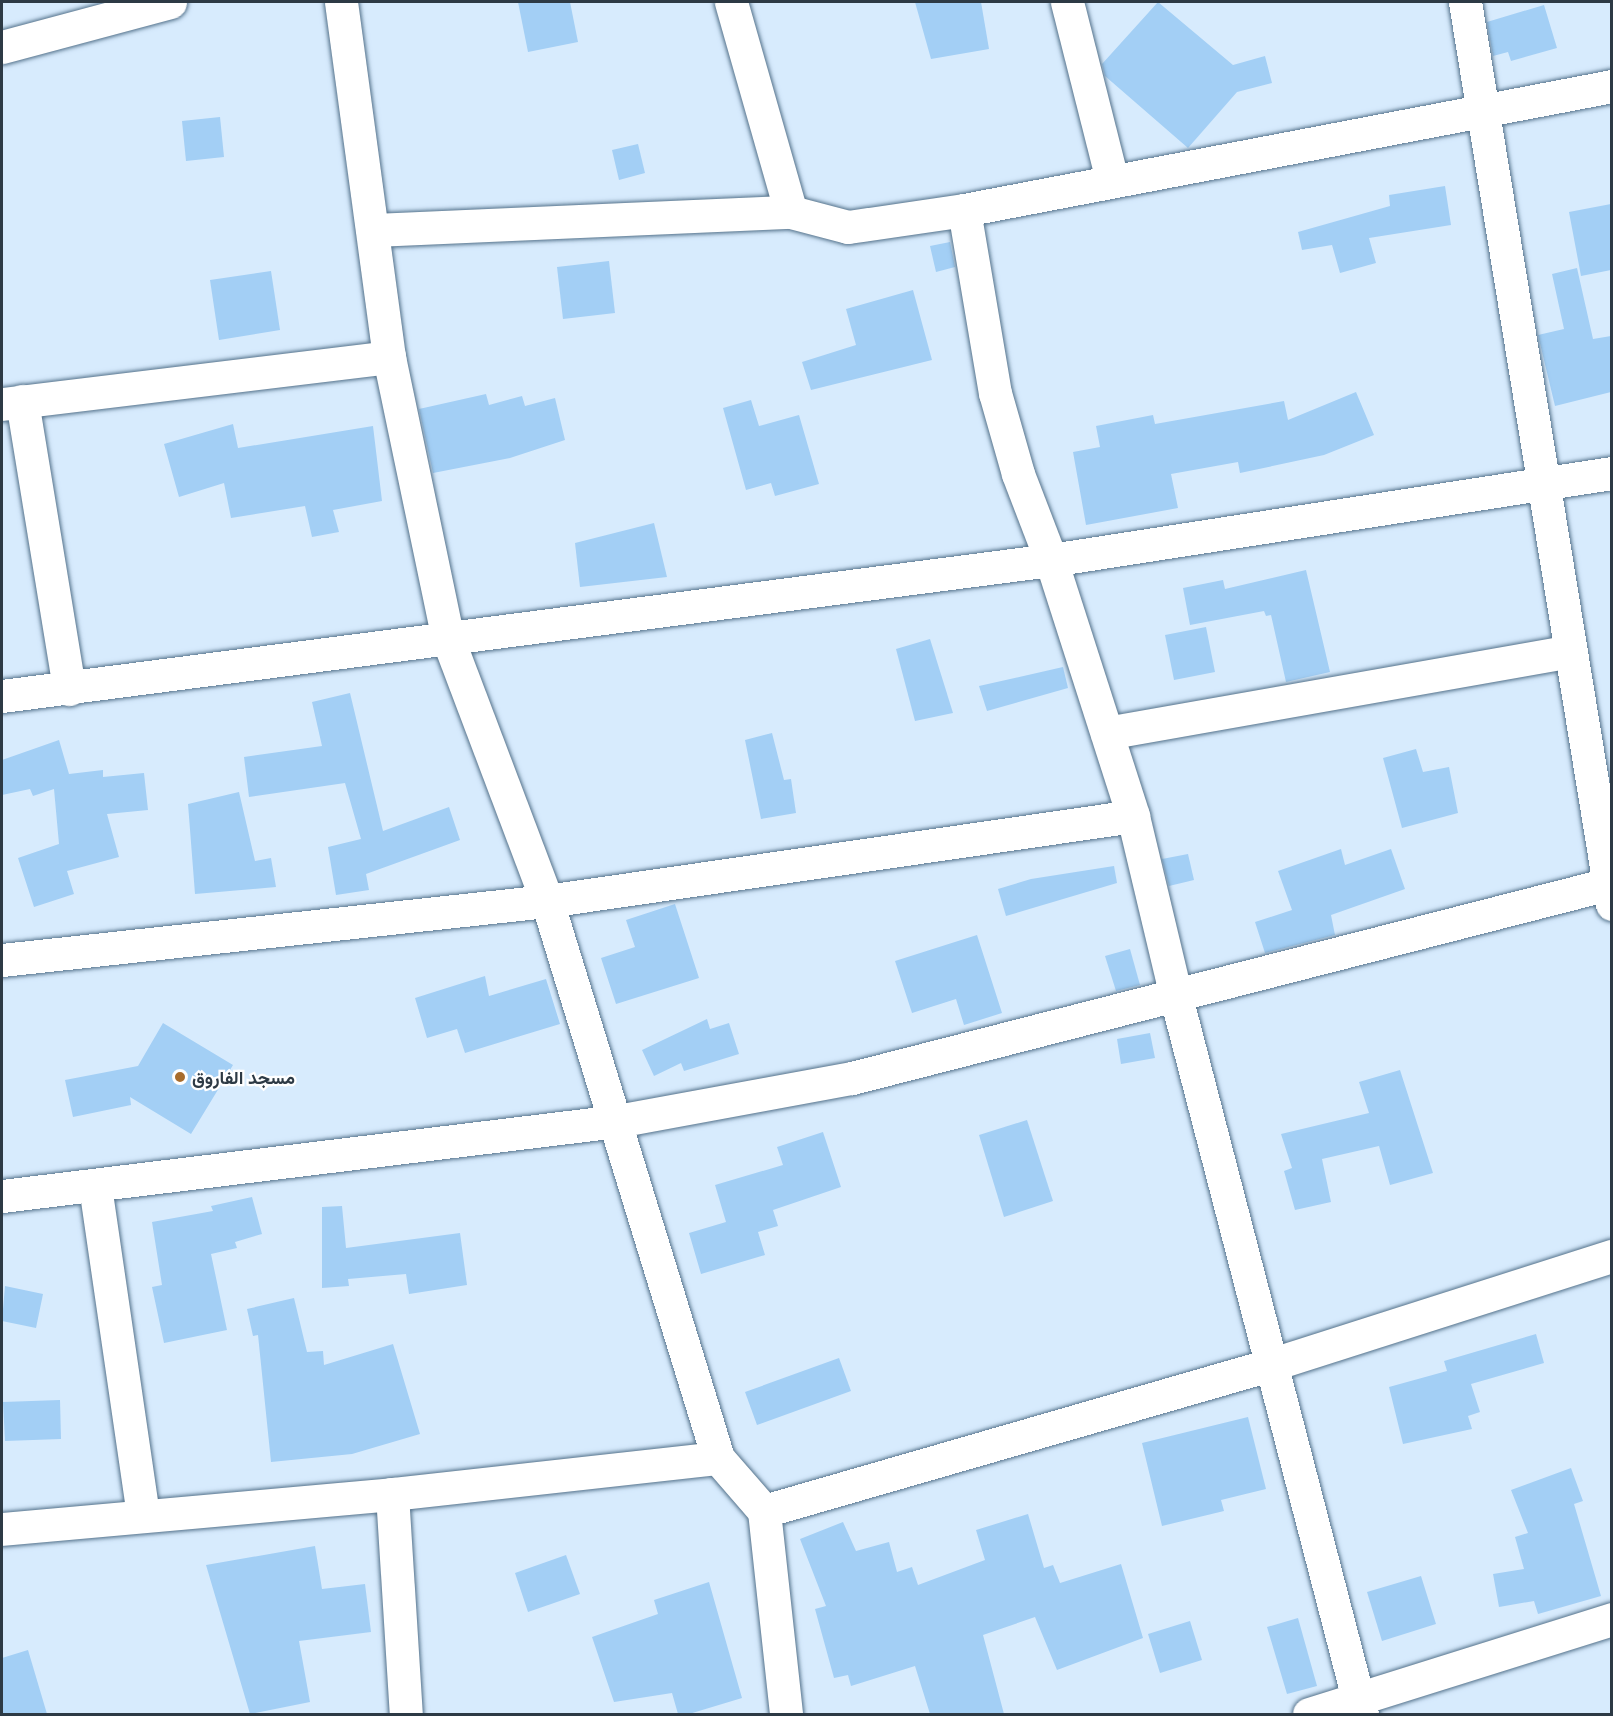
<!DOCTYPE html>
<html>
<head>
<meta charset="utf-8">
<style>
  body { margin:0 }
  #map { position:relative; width:1613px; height:1716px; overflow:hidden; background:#d7ebfd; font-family:"Golos Text",Vazirmatn,sans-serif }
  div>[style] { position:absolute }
  .building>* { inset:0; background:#a3cff5 }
  .roads { filter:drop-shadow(0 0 2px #54728b) drop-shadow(0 0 2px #54728b) }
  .street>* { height:33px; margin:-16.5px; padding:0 16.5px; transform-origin:16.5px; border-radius:16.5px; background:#fff }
  .dots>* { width:16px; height:16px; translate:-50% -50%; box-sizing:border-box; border:3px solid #fff; border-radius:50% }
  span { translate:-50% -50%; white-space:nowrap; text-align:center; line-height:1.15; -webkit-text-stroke:4.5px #fff; paint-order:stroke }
  .poi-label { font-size:18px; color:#2d3a45; font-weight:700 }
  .left { translate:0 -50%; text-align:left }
  .frame { position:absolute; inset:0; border:3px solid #2d3a45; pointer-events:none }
</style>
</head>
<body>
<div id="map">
  <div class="building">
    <div style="clip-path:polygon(518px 2px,570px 2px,578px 42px,528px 52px)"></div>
    <div style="clip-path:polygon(915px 2px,981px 2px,989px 49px,931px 59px)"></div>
    <div style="clip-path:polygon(1158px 2px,1233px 65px,1265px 56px,1272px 83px,1237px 92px,1188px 148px,1105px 76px,1102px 64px)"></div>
    <div style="clip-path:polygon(1544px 5px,1557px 48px,1511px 61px,1508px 52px,1493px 56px,1487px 22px)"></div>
    <div style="clip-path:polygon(220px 117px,224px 157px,186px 161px,182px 121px)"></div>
    <div style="clip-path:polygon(638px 144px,645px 173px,619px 180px,612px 150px)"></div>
    <div style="clip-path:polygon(1445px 186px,1451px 225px,1369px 238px,1376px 263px,1340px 273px,1332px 245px,1302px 250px,1298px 232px,1390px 206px,1389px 195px)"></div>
    <div style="clip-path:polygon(1611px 204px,1611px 270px,1581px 276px,1569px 212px)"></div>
    <div style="clip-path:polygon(950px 242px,955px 267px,936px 272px,930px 246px)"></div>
    <div style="clip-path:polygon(609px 261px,615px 313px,563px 319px,557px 267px)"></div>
    <div style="clip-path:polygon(1577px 268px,1593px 339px,1611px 336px,1611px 392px,1555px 406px,1538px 335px,1564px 329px,1552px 274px)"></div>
    <div style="clip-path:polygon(271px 271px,280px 330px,219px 340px,210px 280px)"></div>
    <div style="clip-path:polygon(913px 290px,932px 360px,811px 390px,802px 362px,856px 345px,846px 309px)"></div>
    <div style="clip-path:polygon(1356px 392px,1374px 435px,1324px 455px,1240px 473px,1238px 462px,1171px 474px,1178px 508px,1086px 525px,1073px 452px,1100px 447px,1096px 426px,1153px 415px,1155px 424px,1284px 401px,1288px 420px)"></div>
    <div style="clip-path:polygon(486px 394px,489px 405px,522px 396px,525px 406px,555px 398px,565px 440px,510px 458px,433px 473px,419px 409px)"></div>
    <div style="clip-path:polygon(751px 400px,759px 426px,799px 415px,819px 484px,775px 496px,771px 483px,746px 490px,723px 408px)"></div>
    <div style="clip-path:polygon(233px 424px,238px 448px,373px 426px,382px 501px,333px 510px,339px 532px,312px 537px,305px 506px,231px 518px,224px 483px,179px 497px,164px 444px)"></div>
    <div style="clip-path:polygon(654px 523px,667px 577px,580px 587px,575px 543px)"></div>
    <div style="clip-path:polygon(1306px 570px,1330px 672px,1286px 682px,1271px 615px,1266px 616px,1264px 611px,1190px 625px,1183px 588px,1223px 580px,1225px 589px)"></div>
    <div style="clip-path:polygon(1206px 627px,1215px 672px,1174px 680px,1165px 635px)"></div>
    <div style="clip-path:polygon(930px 639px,953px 713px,915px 721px,896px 649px)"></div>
    <div style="clip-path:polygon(1063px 667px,1068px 688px,987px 711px,979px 686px)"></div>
    <div style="clip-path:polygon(350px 693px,383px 831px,449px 807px,460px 840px,366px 874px,369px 890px,336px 895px,328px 847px,361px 839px,345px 783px,249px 797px,244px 757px,322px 746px,312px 702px)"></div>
    <div style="clip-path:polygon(772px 733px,784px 780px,791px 779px,796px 813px,761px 819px,745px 740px)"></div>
    <div style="clip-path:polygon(59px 740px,69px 774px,103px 770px,103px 777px,144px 773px,148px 810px,107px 814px,119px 857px,67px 871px,74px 894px,34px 907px,18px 858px,59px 844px,54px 789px,33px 796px,30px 789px,2px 795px,2px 760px)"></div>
    <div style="clip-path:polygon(1416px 749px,1423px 772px,1449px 767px,1458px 813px,1402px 828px,1383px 758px)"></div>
    <div style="clip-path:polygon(239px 792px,255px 861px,271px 858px,276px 887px,195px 894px,188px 804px)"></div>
    <div style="clip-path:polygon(1341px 849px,1345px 865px,1391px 849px,1405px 889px,1331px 915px,1335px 935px,1265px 953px,1255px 922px,1292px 910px,1278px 871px)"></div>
    <div style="clip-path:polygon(1188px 854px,1194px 880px,1169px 886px,1162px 859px)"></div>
    <div style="clip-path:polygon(1114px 866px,1117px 883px,1006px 916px,998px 889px,1031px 879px)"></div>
    <div style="clip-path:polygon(675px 904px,699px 978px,616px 1004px,601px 958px,635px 947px,626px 920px)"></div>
    <div style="clip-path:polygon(977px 935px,1002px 1013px,964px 1025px,956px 999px,912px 1013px,895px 961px)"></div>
    <div style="clip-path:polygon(1130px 949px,1140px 985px,1116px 991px,1105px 956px)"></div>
    <div style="clip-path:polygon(485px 976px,489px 996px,546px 979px,560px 1024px,465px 1053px,457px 1029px,427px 1038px,415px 998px)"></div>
    <div style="clip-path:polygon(707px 1019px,710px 1029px,729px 1023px,739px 1054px,684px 1071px,681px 1063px,654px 1076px,642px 1050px)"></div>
    <div style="clip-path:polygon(163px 1023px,233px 1065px,191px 1134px,130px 1097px,131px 1105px,73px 1117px,65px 1080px,138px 1066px)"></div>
    <div style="clip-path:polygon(1150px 1033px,1155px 1058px,1121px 1064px,1117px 1039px)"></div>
    <div style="clip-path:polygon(1400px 1070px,1433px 1173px,1390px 1185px,1379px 1146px,1322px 1159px,1331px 1202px,1295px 1210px,1284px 1171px,1292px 1168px,1281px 1134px,1369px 1113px,1359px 1082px)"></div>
    <div style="clip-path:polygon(1027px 1120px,1053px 1201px,1004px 1217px,979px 1135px)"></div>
    <div style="clip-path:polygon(823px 1132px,841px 1187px,773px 1210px,778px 1226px,758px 1232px,765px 1255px,701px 1274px,689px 1233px,726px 1222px,715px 1185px,783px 1165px,777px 1147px)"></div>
    <div style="clip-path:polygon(252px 1197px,262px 1234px,235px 1242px,237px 1248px,211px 1254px,227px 1330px,164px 1343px,152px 1287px,162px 1285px,152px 1222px,213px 1211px,211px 1206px)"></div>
    <div style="clip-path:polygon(342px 1206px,346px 1248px,460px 1233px,467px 1285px,409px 1294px,406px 1274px,348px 1279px,349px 1286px,322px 1288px,322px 1207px)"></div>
    <div style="clip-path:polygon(5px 1286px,43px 1294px,36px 1328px,2px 1321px)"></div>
    <div style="clip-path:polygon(294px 1298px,307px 1352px,323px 1351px,324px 1365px,393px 1344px,420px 1434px,352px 1454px,271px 1462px,258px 1335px,253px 1336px,247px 1309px)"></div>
    <div style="clip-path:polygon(1536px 1334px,1544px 1363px,1471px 1384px,1480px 1412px,1468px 1416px,1472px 1429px,1403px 1444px,1389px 1387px,1447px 1371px,1444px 1361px)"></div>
    <div style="clip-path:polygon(839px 1358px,851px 1391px,757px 1425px,745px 1392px)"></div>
    <div style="clip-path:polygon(60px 1400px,61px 1439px,5px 1441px,3px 1402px)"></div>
    <div style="clip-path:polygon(1248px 1417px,1266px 1489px,1221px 1500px,1224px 1511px,1162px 1526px,1142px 1443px)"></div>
    <div style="clip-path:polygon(1571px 1468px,1583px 1501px,1574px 1504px,1601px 1596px,1538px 1614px,1534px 1601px,1499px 1607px,1493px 1574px,1524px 1569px,1515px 1537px,1528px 1533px,1511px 1490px)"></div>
    <div style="clip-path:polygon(1028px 1514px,1044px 1568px,1053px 1565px,1060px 1583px,1121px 1564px,1143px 1638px,1057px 1670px,1035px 1617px,983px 1635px,1004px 1714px,930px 1714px,915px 1666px,851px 1686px,848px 1675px,834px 1678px,815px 1609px,826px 1606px,800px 1539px,843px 1522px,856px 1551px,889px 1542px,897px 1572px,912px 1567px,918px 1585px,985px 1560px,976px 1530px)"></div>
    <div style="clip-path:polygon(315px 1546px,322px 1589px,365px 1584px,371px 1632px,299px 1641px,310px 1702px,250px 1714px,206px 1565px)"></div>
    <div style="clip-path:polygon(566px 1555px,580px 1594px,528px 1612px,515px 1573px)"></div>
    <div style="clip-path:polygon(1421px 1576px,1436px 1624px,1382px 1641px,1367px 1592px)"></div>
    <div style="clip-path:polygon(709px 1582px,742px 1698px,689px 1714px,678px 1714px,672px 1693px,614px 1702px,592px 1637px,658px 1614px,654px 1600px)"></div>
    <div style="clip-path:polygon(1298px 1618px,1317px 1686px,1287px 1694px,1267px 1627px)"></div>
    <div style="clip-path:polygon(1190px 1621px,1202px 1660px,1160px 1673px,1148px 1634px)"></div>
    <div style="clip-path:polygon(28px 1650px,47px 1714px,2px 1714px,2px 1658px)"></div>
  </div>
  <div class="roads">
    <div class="street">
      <div style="left:341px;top:2px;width:358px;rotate:82.3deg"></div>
      <div style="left:389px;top:357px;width:288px;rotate:78.2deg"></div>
      <div style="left:448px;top:639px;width:280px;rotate:69.3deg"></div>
      <div style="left:547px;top:901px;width:583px;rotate:72.93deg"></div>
      <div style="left:718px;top:1458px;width:70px;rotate:49deg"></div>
      <div style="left:764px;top:1511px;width:204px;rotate:83.8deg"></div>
      <div style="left:731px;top:2px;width:218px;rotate:74.1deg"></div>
      <div style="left:1067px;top:2px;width:184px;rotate:75.8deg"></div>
      <div style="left:1465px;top:2px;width:914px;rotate:80.74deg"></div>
      <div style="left:2px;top:47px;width:174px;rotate:-15deg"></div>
      <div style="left:964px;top:210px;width:186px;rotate:80.4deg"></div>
      <div style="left:995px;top:393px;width:84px;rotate:74.1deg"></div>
      <div style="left:1018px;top:474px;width:92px;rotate:69deg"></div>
      <div style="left:1051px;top:560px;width:269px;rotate:72.2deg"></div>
      <div style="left:1133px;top:816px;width:186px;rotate:76.6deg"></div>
      <div style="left:1176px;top:997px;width:741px;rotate:75.46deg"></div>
      <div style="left:374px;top:230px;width:417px;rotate:-2.5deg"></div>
      <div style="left:791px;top:212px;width:59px;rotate:14.7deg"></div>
      <div style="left:848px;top:227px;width:117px;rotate:-8.3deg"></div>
      <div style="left:964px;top:210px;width:660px;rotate:-10.83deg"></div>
      <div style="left:22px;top:401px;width:292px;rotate:80.7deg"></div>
      <div style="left:2px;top:404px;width:390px;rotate:-6.9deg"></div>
      <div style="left:2px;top:696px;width:1058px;rotate:-7.39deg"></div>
      <div style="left:1051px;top:560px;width:568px;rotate:-8.82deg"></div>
      <div style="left:1107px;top:733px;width:468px;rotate:-10deg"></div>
      <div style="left:2px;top:960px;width:548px;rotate:-6.18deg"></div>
      <div style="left:547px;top:901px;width:592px;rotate:-8.25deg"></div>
      <div style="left:95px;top:1186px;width:333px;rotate:81.7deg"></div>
      <div style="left:2px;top:1196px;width:620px;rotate:-6.95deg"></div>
      <div style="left:617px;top:1121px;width:239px;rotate:-10.4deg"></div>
      <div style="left:852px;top:1078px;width:785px;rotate:-14.39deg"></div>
      <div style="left:392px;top:1494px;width:220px;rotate:86.4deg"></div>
      <div style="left:764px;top:1511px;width:530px;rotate:-16.11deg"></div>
      <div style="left:1273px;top:1364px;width:356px;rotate:-17.7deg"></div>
      <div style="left:2px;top:1529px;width:392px;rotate:-5.1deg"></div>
      <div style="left:392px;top:1494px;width:328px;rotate:-6.3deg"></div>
      <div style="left:1309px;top:1714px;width:318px;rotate:-17.4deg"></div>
    </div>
  </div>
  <div class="dots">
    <div style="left:180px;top:1077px;background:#a76c2d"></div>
  </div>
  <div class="poi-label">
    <span class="left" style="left:192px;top:1077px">مسجد الفاروق</span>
  </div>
  <div class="frame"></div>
</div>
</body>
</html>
